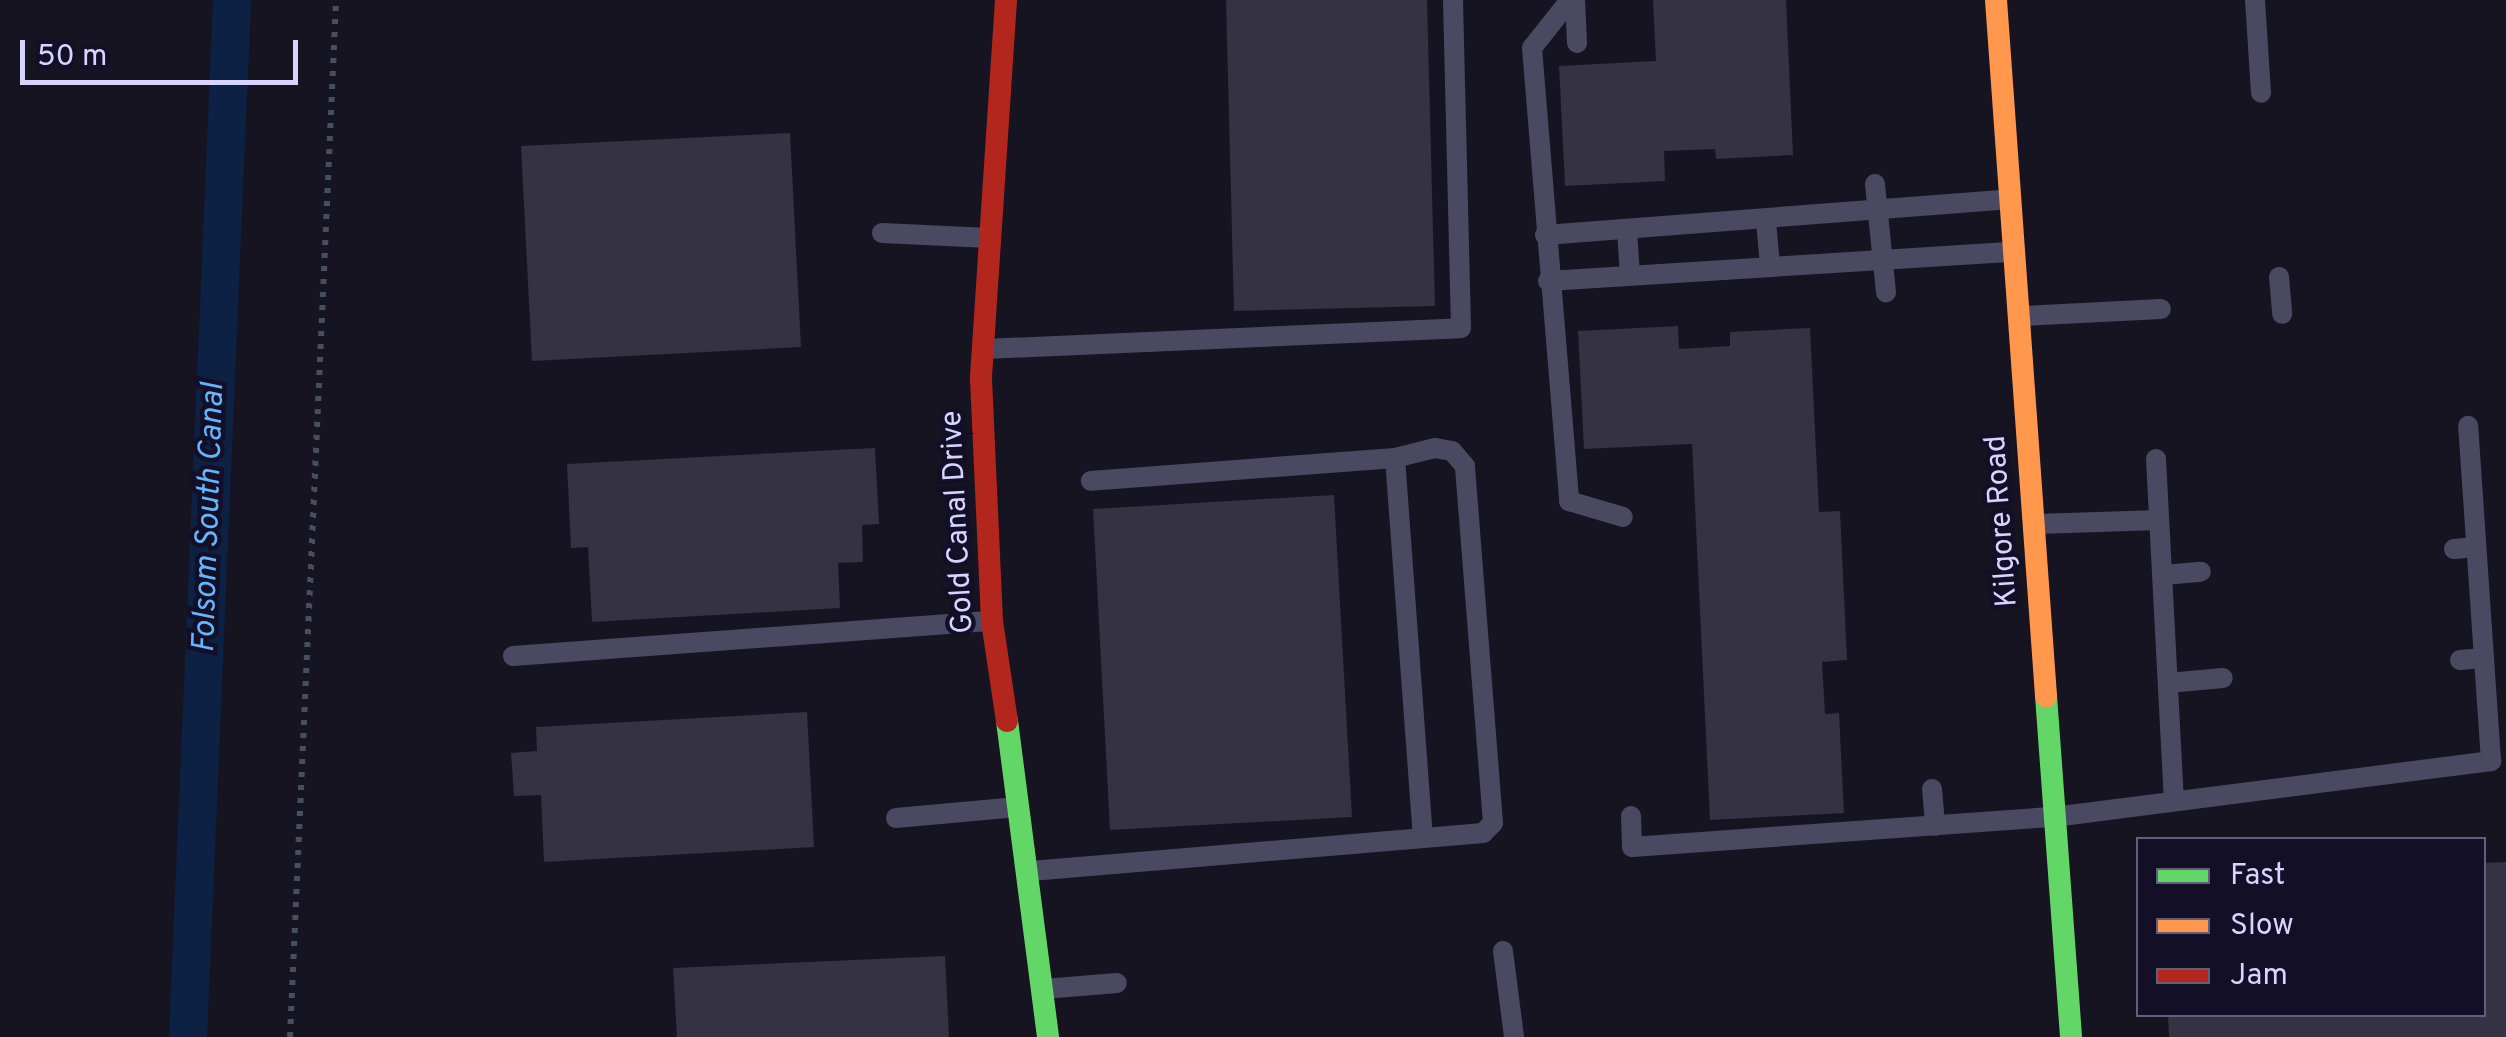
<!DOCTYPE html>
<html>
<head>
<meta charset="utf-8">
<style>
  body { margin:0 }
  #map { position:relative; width:2506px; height:1037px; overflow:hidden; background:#161421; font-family:Overpass,sans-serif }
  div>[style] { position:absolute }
  .canal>* { height:38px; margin:-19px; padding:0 19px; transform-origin:19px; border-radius:19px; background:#0d2144 }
  .building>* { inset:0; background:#343243 }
  .path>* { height:6px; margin-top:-3px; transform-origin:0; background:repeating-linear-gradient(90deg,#44505f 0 5px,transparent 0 13px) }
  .lane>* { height:20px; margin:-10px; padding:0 10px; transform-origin:10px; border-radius:10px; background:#4a4962 }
  .fast>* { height:22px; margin:-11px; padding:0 11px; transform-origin:11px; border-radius:11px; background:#63d668 }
  .slow>* { height:22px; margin:-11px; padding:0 11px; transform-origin:11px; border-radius:11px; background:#ff974d }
  .jam>* { height:22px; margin:-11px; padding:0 11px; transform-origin:11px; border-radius:11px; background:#b3261e }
  span { translate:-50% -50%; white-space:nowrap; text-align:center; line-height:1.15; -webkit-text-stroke:9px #130f26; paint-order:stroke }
  .street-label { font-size:30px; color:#d9d4ff }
  .water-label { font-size:32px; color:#62b6ff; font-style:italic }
  .legend { position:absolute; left:2136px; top:837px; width:350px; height:180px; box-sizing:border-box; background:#130f26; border:2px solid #625e7d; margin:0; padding:12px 18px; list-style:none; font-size:30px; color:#d9d4ff }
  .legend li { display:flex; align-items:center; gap:20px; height:50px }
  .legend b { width:50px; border:2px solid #625e7d }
  .scale { position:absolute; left:20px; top:40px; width:278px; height:45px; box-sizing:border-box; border:5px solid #d9d4ff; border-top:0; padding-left:12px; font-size:30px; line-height:35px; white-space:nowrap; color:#d9d4ff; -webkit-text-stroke:8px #130f26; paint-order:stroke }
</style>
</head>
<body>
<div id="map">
  <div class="canal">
    <div style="left:188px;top:1037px;width:1038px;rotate:-87.57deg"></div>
  </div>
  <div class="building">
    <div style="clip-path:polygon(1226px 0,1427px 0,1435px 306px,1234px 311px)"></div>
    <div style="clip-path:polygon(1653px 0,1786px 0,1793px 155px,1716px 159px,1715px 149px,1664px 151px,1665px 181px,1565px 186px,1559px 66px,1656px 61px)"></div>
    <div style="clip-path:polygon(790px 133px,801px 347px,532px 361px,521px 146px)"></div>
    <div style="clip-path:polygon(1678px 326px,1679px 349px,1730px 346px,1730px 332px,1810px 328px,1819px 512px,1840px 511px,1847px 660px,1822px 662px,1825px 714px,1839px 713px,1844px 813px,1710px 820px,1692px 444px,1584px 449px,1578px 331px)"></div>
    <div style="clip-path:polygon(875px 448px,879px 524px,862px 525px,863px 562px,838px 563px,840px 608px,592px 622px,588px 547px,571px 548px,567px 464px)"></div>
    <div style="clip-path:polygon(1334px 495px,1352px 817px,1110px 830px,1093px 509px)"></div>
    <div style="clip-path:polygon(807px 712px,814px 847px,544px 862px,541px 795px,514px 796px,511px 753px,537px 751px,536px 727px)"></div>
    <div style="clip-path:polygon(2506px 862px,2506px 1037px,2169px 1037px,2168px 1014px,2484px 1014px,2484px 863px)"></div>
    <div style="clip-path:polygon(945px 956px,949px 1037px,677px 1037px,673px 968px)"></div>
  </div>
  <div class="path">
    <div style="left:290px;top:1037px;width:1038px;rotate:-87.46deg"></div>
  </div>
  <div class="lane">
    <div style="left:1570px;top:0;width:61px;rotate:128.4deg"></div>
    <div style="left:1532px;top:48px;width:455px;rotate:85.3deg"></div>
    <div style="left:1569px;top:501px;width:56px;rotate:16.5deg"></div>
    <div style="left:1575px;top:0;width:43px;rotate:87.3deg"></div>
    <div style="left:2255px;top:0;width:93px;rotate:86.3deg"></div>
    <div style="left:1875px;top:184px;width:109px;rotate:84.2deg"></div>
    <div style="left:1766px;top:221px;width:45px;rotate:84.9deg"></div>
    <div style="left:1627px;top:231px;width:44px;rotate:86.1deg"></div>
    <div style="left:882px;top:233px;width:107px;rotate:2.7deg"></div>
    <div style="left:1545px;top:235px;width:464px;rotate:-4.4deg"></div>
    <div style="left:2279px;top:277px;width:37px;rotate:85deg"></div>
    <div style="left:1548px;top:281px;width:465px;rotate:-3.6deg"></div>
    <div style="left:2023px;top:316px;width:138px;rotate:-2.9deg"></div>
    <div style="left:985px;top:349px;width:476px;rotate:-2.5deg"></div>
    <div style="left:1461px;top:328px;width:328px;rotate:-91.4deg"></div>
    <div style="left:1395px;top:458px;width:379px;rotate:85.8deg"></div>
    <div style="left:2156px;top:459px;width:342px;rotate:87deg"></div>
    <div style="left:2036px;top:524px;width:123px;rotate:-1.9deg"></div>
    <div style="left:2454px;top:549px;width:22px;rotate:-5deg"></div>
    <div style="left:2163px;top:575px;width:38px;rotate:-5deg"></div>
    <div style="left:513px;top:656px;width:477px;rotate:-4.2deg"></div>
    <div style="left:2460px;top:660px;width:24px;rotate:-5deg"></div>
    <div style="left:2168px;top:683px;width:55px;rotate:-5.2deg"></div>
    <div style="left:1932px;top:789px;width:37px;rotate:85deg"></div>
    <div style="left:1631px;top:816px;width:31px;rotate:88deg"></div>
    <div style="left:1632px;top:847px;width:423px;rotate:-4.1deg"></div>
    <div style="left:2054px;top:817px;width:441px;rotate:-7.3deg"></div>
    <div style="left:2491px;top:761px;width:336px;rotate:-93.9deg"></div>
    <div style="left:896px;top:818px;width:122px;rotate:-5.2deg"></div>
    <div style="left:1031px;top:871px;width:454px;rotate:-4.8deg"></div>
    <div style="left:1483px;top:833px;width:14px;rotate:-45deg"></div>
    <div style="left:1493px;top:823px;width:358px;rotate:-94.5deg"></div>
    <div style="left:1465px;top:466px;width:20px;rotate:-131deg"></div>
    <div style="left:1452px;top:451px;width:17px;rotate:-170deg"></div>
    <div style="left:1435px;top:448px;width:41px;rotate:166deg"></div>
    <div style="left:1395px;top:458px;width:305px;rotate:175.7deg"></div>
    <div style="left:1503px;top:951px;width:87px;rotate:82.7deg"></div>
    <div style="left:1044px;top:989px;width:73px;rotate:-4.7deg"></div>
  </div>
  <div class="fast">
    <div style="left:2046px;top:696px;width:342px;rotate:85.8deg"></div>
    <div style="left:1007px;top:721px;width:319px;rotate:82.6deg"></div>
  </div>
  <div class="slow">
    <div style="left:1996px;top:0;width:698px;rotate:85.89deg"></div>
  </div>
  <div class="jam">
    <div style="left:1006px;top:0;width:380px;rotate:93.8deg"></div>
    <div style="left:981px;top:379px;width:242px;rotate:87.4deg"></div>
    <div style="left:992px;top:621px;width:101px;rotate:81.5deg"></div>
  </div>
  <div class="street-label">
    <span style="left:2003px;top:521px;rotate:-94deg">Kilgore Road</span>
    <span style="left:959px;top:522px;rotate:-93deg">Gold Canal Drive</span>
  </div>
  <div class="water-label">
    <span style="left:210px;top:518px;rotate:-88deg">Folsom South Canal</span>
  </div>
  <ul class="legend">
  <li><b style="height:12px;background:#63d668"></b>Fast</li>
  <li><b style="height:12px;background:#ff974d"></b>Slow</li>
  <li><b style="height:12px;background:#b3261e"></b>Jam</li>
  </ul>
  <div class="scale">50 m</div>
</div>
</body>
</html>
